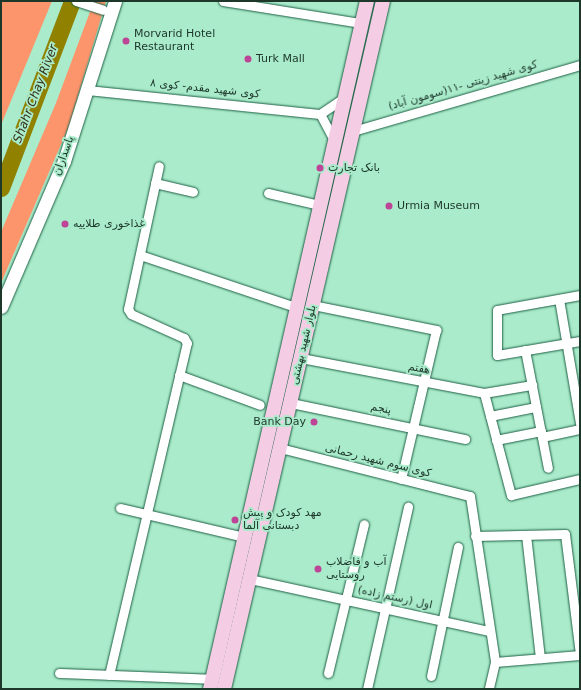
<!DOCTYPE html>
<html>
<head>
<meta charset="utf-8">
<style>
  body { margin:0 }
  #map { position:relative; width:581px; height:690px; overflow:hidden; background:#a9ebca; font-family:"DejaVu Sans",Vazirmatn,sans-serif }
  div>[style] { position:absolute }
  .green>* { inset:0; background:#fd956c }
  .river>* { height:17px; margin:-8.5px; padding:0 8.5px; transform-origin:8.5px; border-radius:8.5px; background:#908200 }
  .roads { filter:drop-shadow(0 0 1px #1e6045) drop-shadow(0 0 1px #1e6045) }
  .street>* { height:9px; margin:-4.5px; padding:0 4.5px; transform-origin:4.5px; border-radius:4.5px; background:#fff }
  .secondary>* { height:13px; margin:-6.5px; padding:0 6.5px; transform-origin:6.5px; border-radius:6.5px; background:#fff }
  .primary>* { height:14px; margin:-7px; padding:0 7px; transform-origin:7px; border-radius:7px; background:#f4cde5 }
  .dots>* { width:11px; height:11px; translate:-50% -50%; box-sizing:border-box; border:2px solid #a9ebca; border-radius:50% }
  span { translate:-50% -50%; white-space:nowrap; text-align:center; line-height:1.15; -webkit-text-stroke:3.5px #a9ebca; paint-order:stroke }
  .poi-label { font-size:11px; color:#1d372b }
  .left { translate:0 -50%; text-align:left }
  .right { translate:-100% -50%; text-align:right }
  .street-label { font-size:11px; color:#1d372b }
  .water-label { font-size:12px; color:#333019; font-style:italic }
  .frame { position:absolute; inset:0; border:2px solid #1d372b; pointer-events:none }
</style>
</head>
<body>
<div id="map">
  <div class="green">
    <div style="clip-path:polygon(1px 1px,52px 1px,1px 125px)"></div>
    <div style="clip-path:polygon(94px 1px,106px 1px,69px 126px,1px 283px,1px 232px,56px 103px)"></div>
  </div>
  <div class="river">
    <div style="left:1px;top:188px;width:200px;rotate:-69.2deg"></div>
  </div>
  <div class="roads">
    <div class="street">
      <div style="left:76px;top:1px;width:28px;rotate:18deg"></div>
      <div style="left:223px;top:1px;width:140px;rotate:9.1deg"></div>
      <div style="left:87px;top:90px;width:234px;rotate:5.9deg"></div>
      <div style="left:353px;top:131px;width:236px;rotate:-16.2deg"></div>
      <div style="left:335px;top:142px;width:32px;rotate:-118deg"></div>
      <div style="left:320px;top:114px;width:29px;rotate:-34deg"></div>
      <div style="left:155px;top:183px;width:39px;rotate:13deg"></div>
      <div style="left:268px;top:193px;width:52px;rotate:13.2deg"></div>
      <div style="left:140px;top:255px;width:163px;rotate:18.5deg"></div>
      <div style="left:580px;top:295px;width:84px;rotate:169.8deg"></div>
      <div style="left:497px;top:310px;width:45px;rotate:90deg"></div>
      <div style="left:497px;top:355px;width:84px;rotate:-9.6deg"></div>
      <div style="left:559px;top:299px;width:126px;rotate:80.4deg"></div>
      <div style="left:313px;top:305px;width:126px;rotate:11.5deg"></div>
      <div style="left:436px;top:330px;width:153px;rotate:103.2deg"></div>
      <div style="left:525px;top:350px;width:120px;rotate:79deg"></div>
      <div style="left:301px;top:358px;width:186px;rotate:10.8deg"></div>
      <div style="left:484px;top:393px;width:49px;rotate:-9.5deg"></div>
      <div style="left:179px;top:375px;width:86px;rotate:20.3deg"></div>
      <div style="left:484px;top:393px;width:106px;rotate:75.2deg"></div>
      <div style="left:511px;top:495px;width:71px;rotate:-13.1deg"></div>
      <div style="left:291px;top:403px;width:178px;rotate:11.7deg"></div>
      <div style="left:490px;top:416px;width:47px;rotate:-11.1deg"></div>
      <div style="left:542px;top:437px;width:39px;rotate:-12deg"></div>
      <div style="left:496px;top:440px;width:46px;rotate:-11.3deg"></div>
      <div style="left:280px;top:448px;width:196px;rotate:14.2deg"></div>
      <div style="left:470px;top:496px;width:168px;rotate:81.4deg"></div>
      <div style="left:495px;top:662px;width:28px;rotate:103deg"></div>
      <div style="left:120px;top:508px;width:128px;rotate:13.1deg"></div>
      <div style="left:526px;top:535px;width:124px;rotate:83.5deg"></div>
      <div style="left:475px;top:536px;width:90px;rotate:-1.3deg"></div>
      <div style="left:565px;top:534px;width:122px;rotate:82.9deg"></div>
      <div style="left:250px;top:579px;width:244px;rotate:12.3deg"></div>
      <div style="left:495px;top:662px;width:85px;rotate:-4.7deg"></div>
      <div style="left:59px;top:673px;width:153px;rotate:2.2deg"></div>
      <div style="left:328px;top:673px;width:153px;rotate:-76.4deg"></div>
      <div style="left:109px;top:675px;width:341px;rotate:-76.8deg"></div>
      <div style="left:187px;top:343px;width:6px;rotate:-121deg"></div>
      <div style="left:184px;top:338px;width:58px;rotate:-155.6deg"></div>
      <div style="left:131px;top:314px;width:6px;rotate:-121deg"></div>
      <div style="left:128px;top:309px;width:146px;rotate:-77.8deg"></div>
      <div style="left:431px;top:676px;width:132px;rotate:-78.2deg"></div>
      <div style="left:367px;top:689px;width:187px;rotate:-77.3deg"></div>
    </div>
    <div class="secondary">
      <div style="left:1px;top:307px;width:159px;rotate:-66.7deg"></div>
      <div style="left:64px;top:161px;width:168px;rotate:-72.3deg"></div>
    </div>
    <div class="primary">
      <div style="left:210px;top:689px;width:706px;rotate:-77.15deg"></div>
      <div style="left:224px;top:689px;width:706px;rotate:-76.99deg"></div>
    </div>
  </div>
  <div class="dots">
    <div style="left:126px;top:41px;background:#bd4497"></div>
    <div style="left:248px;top:59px;background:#bd4497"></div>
    <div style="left:320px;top:168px;background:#bd4497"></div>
    <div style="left:389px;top:206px;background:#bd4497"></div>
    <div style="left:65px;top:224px;background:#bd4497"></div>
    <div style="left:314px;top:422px;background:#bd4497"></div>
    <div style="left:235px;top:520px;background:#bd4497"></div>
    <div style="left:318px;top:569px;background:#bd4497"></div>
  </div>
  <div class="poi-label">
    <span class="left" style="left:134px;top:41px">Morvarid Hotel<br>Restaurant</span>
    <span class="left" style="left:256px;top:59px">Turk Mall</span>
    <span class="left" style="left:328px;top:168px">بانک تجارت</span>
    <span class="left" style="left:397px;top:206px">Urmia Museum</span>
    <span class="left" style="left:73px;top:224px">غذاخوری طلاییه</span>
    <span class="right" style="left:306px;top:422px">Bank Day</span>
    <span class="left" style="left:243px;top:520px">مهد کودک و پیش<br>دبستانی آلما</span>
    <span class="left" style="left:326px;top:569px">آب و فاضلاب<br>روستایی</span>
  </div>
  <div class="street-label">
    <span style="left:463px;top:86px;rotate:-16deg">کوی شهید زینتی -۱۱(سومون آباد)</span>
    <span style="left:205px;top:89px;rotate:6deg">کوی شهید مقدم- کوی ۸</span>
    <span style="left:64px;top:156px;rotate:-70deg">پاسداران</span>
    <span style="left:304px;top:345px;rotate:-77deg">بلوار شهید بهشتی</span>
    <span style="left:419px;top:369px;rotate:11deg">هفتم</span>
    <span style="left:381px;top:409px;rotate:12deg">پنجم</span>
    <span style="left:378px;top:461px;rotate:14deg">کوی سوم شهید رحمانی</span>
    <span style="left:395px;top:598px;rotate:12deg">اول (رستم زاده)</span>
  </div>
  <div class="water-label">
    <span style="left:36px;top:94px;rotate:-69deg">Shahr Chay River</span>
  </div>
  <div class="frame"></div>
</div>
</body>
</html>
